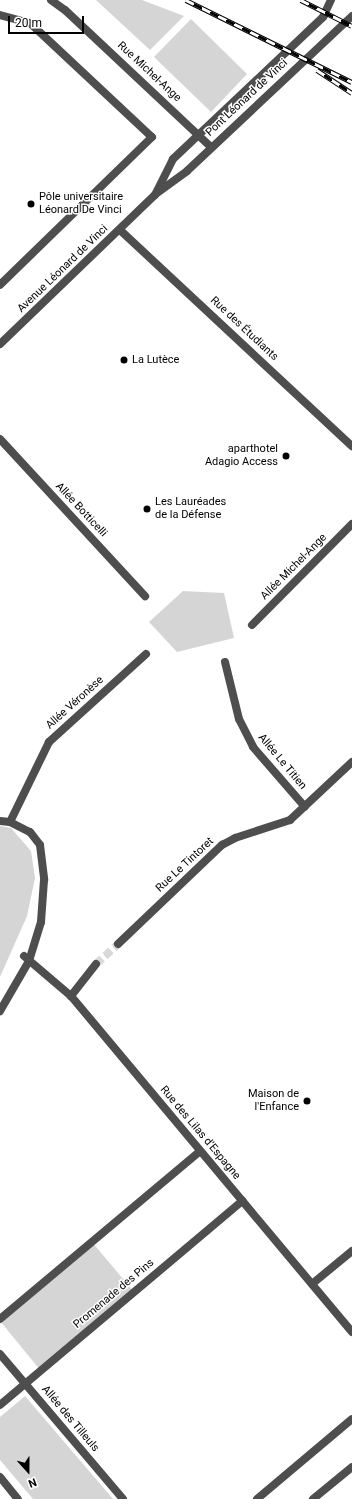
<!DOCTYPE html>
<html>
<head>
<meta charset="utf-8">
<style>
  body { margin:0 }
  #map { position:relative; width:352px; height:1499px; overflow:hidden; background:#fff; font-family:Roboto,sans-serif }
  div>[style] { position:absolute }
  .green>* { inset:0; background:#d5d5d5 }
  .minor-tunnel>* { height:8px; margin-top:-4px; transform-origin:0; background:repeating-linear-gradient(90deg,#d9d9d9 0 8px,transparent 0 12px) }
  .pedestrian>* { height:8px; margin:-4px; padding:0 4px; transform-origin:4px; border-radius:4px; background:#4e4e4e }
  .minor>* { height:8px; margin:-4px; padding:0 4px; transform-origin:4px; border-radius:4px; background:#4e4e4e }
  .rail>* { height:4.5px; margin-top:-2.25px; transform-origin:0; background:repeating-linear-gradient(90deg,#fff 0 9px,#000 0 18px); box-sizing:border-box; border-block:1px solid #000 }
  .dots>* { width:11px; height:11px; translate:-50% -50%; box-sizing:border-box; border:2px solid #fff; border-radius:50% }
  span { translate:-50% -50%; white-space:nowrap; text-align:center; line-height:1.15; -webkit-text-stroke:3px #fff; paint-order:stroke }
  .street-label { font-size:11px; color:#000 }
  .poi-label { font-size:11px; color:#000 }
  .left { translate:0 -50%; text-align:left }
  .right { translate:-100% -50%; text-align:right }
  .north { position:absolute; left:8px; top:1451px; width:40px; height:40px; -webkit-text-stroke:3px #fff; paint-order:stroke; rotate:159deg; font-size:11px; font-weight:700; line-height:16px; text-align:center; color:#000 }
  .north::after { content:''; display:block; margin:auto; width:14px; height:18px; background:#000; clip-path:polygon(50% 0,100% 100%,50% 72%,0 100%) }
  .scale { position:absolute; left:8px; top:16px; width:76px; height:18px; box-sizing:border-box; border:2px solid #000; border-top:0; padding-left:5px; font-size:12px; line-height:14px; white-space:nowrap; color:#000; -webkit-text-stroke:3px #fff; paint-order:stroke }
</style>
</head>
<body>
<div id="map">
  <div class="green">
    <div style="clip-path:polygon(96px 0,142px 0,184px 16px,150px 50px)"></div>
    <div style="clip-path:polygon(191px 19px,247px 74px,211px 112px,154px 57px)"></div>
    <div style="clip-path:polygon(183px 591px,224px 593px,234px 638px,177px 652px,149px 622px)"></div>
    <div style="clip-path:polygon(0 826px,11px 828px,31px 851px,35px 878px,27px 916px,0 977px)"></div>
    <div style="clip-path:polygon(92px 1242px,134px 1292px,41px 1371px,0 1321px)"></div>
    <div style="clip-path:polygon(25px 1396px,113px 1499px,33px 1499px,0 1460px,0 1417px)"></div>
  </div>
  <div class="minor-tunnel">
    <div style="left:96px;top:964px;width:30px;rotate:-42deg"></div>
  </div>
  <div class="pedestrian">
    <div style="left:0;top:15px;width:31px;rotate:15deg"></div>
    <div style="left:30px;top:23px;width:167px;rotate:43.1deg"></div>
    <div style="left:152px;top:137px;width:212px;rotate:135.8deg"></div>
    <div style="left:0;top:439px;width:214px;rotate:47.3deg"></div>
    <div style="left:252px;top:625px;width:142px;rotate:-45.3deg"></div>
    <div style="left:225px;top:662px;width:59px;rotate:76.2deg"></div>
    <div style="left:239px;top:719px;width:31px;rotate:63deg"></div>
    <div style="left:253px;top:747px;width:79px;rotate:49.1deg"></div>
    <div style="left:0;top:821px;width:10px;rotate:6deg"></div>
    <div style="left:10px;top:822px;width:22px;rotate:27deg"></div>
    <div style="left:30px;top:832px;width:16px;rotate:52deg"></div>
    <div style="left:40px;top:845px;width:35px;rotate:83deg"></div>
    <div style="left:44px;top:880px;width:42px;rotate:94.1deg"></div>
    <div style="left:41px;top:922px;width:41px;rotate:107.1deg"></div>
    <div style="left:29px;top:961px;width:58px;rotate:120.1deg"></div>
    <div style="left:10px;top:822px;width:89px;rotate:-64deg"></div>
    <div style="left:49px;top:742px;width:131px;rotate:-42.2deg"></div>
    <div style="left:24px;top:956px;width:62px;rotate:40.4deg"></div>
    <div style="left:312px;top:1284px;width:52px;rotate:-39.5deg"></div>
    <div style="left:0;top:1319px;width:261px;rotate:-40deg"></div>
    <div style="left:0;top:1354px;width:190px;rotate:49.7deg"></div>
    <div style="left:0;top:1405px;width:317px;rotate:-40.1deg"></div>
    <div style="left:0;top:1477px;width:28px;rotate:51deg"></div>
  </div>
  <div class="minor">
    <div style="left:51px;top:0;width:17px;rotate:36deg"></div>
    <div style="left:65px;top:10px;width:200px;rotate:43.2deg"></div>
    <div style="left:157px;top:193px;width:37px;rotate:-36deg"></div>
    <div style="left:187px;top:171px;width:226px;rotate:-43.2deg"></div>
    <div style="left:120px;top:230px;width:317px;rotate:43deg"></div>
    <div style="left:0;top:344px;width:215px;rotate:-43.9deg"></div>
    <div style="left:155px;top:195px;width:40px;rotate:-63.4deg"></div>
    <div style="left:173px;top:159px;width:207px;rotate:-43.4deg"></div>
    <div style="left:323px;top:17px;width:19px;rotate:-65deg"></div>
    <div style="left:118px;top:944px;width:144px;rotate:-43.6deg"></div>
    <div style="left:222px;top:845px;width:15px;rotate:-28deg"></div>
    <div style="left:235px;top:838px;width:58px;rotate:-18.1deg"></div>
    <div style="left:290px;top:820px;width:85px;rotate:-43.1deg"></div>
    <div style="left:96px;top:964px;width:41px;rotate:128deg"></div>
    <div style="left:71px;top:996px;width:438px;rotate:50.1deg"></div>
    <div style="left:257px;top:1499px;width:124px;rotate:-40.1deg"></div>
    <div style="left:313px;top:1499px;width:50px;rotate:-39.4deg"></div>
  </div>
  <div class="rail">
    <div style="left:186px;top:0;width:185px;rotate:26.3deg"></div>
    <div style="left:301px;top:0;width:57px;rotate:27deg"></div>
    <div style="left:317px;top:70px;width:42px;rotate:33.3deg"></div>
  </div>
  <div class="dots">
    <div style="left:31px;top:204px;background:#000"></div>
    <div style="left:124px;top:360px;background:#000"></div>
    <div style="left:286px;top:456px;background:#000"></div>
    <div style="left:147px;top:509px;background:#000"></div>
    <div style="left:307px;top:1101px;background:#000"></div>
  </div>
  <div class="street-label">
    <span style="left:149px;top:72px;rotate:43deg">Rue Michel-Ange</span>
    <span style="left:247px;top:98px;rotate:-43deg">Pont Léonard de Vinci</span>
    <span style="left:63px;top:269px;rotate:-44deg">Avenue Léonard de Vinci</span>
    <span style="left:244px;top:329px;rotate:43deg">Rue des Étudiants</span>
    <span style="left:81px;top:510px;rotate:47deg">Allée Botticelli</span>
    <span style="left:294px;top:567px;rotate:-45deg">Allée Michel-Ange</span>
    <span style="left:75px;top:703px;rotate:-42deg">Allée Véronèse</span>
    <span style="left:282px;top:762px;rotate:50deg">Allée Le Titien</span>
    <span style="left:185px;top:865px;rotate:-43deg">Rue Le Tintoret</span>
    <span style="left:200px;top:1133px;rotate:50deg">Rue des Lilas d'Espagne</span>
    <span style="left:114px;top:1294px;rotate:-40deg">Promenade des Pins</span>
    <span style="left:70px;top:1419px;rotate:50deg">Allée des Tilleuls</span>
  </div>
  <div class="poi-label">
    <span class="left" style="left:39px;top:204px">Pôle universitaire<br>Léonard De Vinci</span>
    <span class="left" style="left:132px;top:360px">La Lutèce</span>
    <span class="right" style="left:278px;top:456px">aparthotel<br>Adagio Access</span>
    <span class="left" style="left:155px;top:509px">Les Lauréades<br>de la Défense</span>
    <span class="right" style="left:299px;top:1101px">Maison de<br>l'Enfance</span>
  </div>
  <div class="north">N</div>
  <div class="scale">20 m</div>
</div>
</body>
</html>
